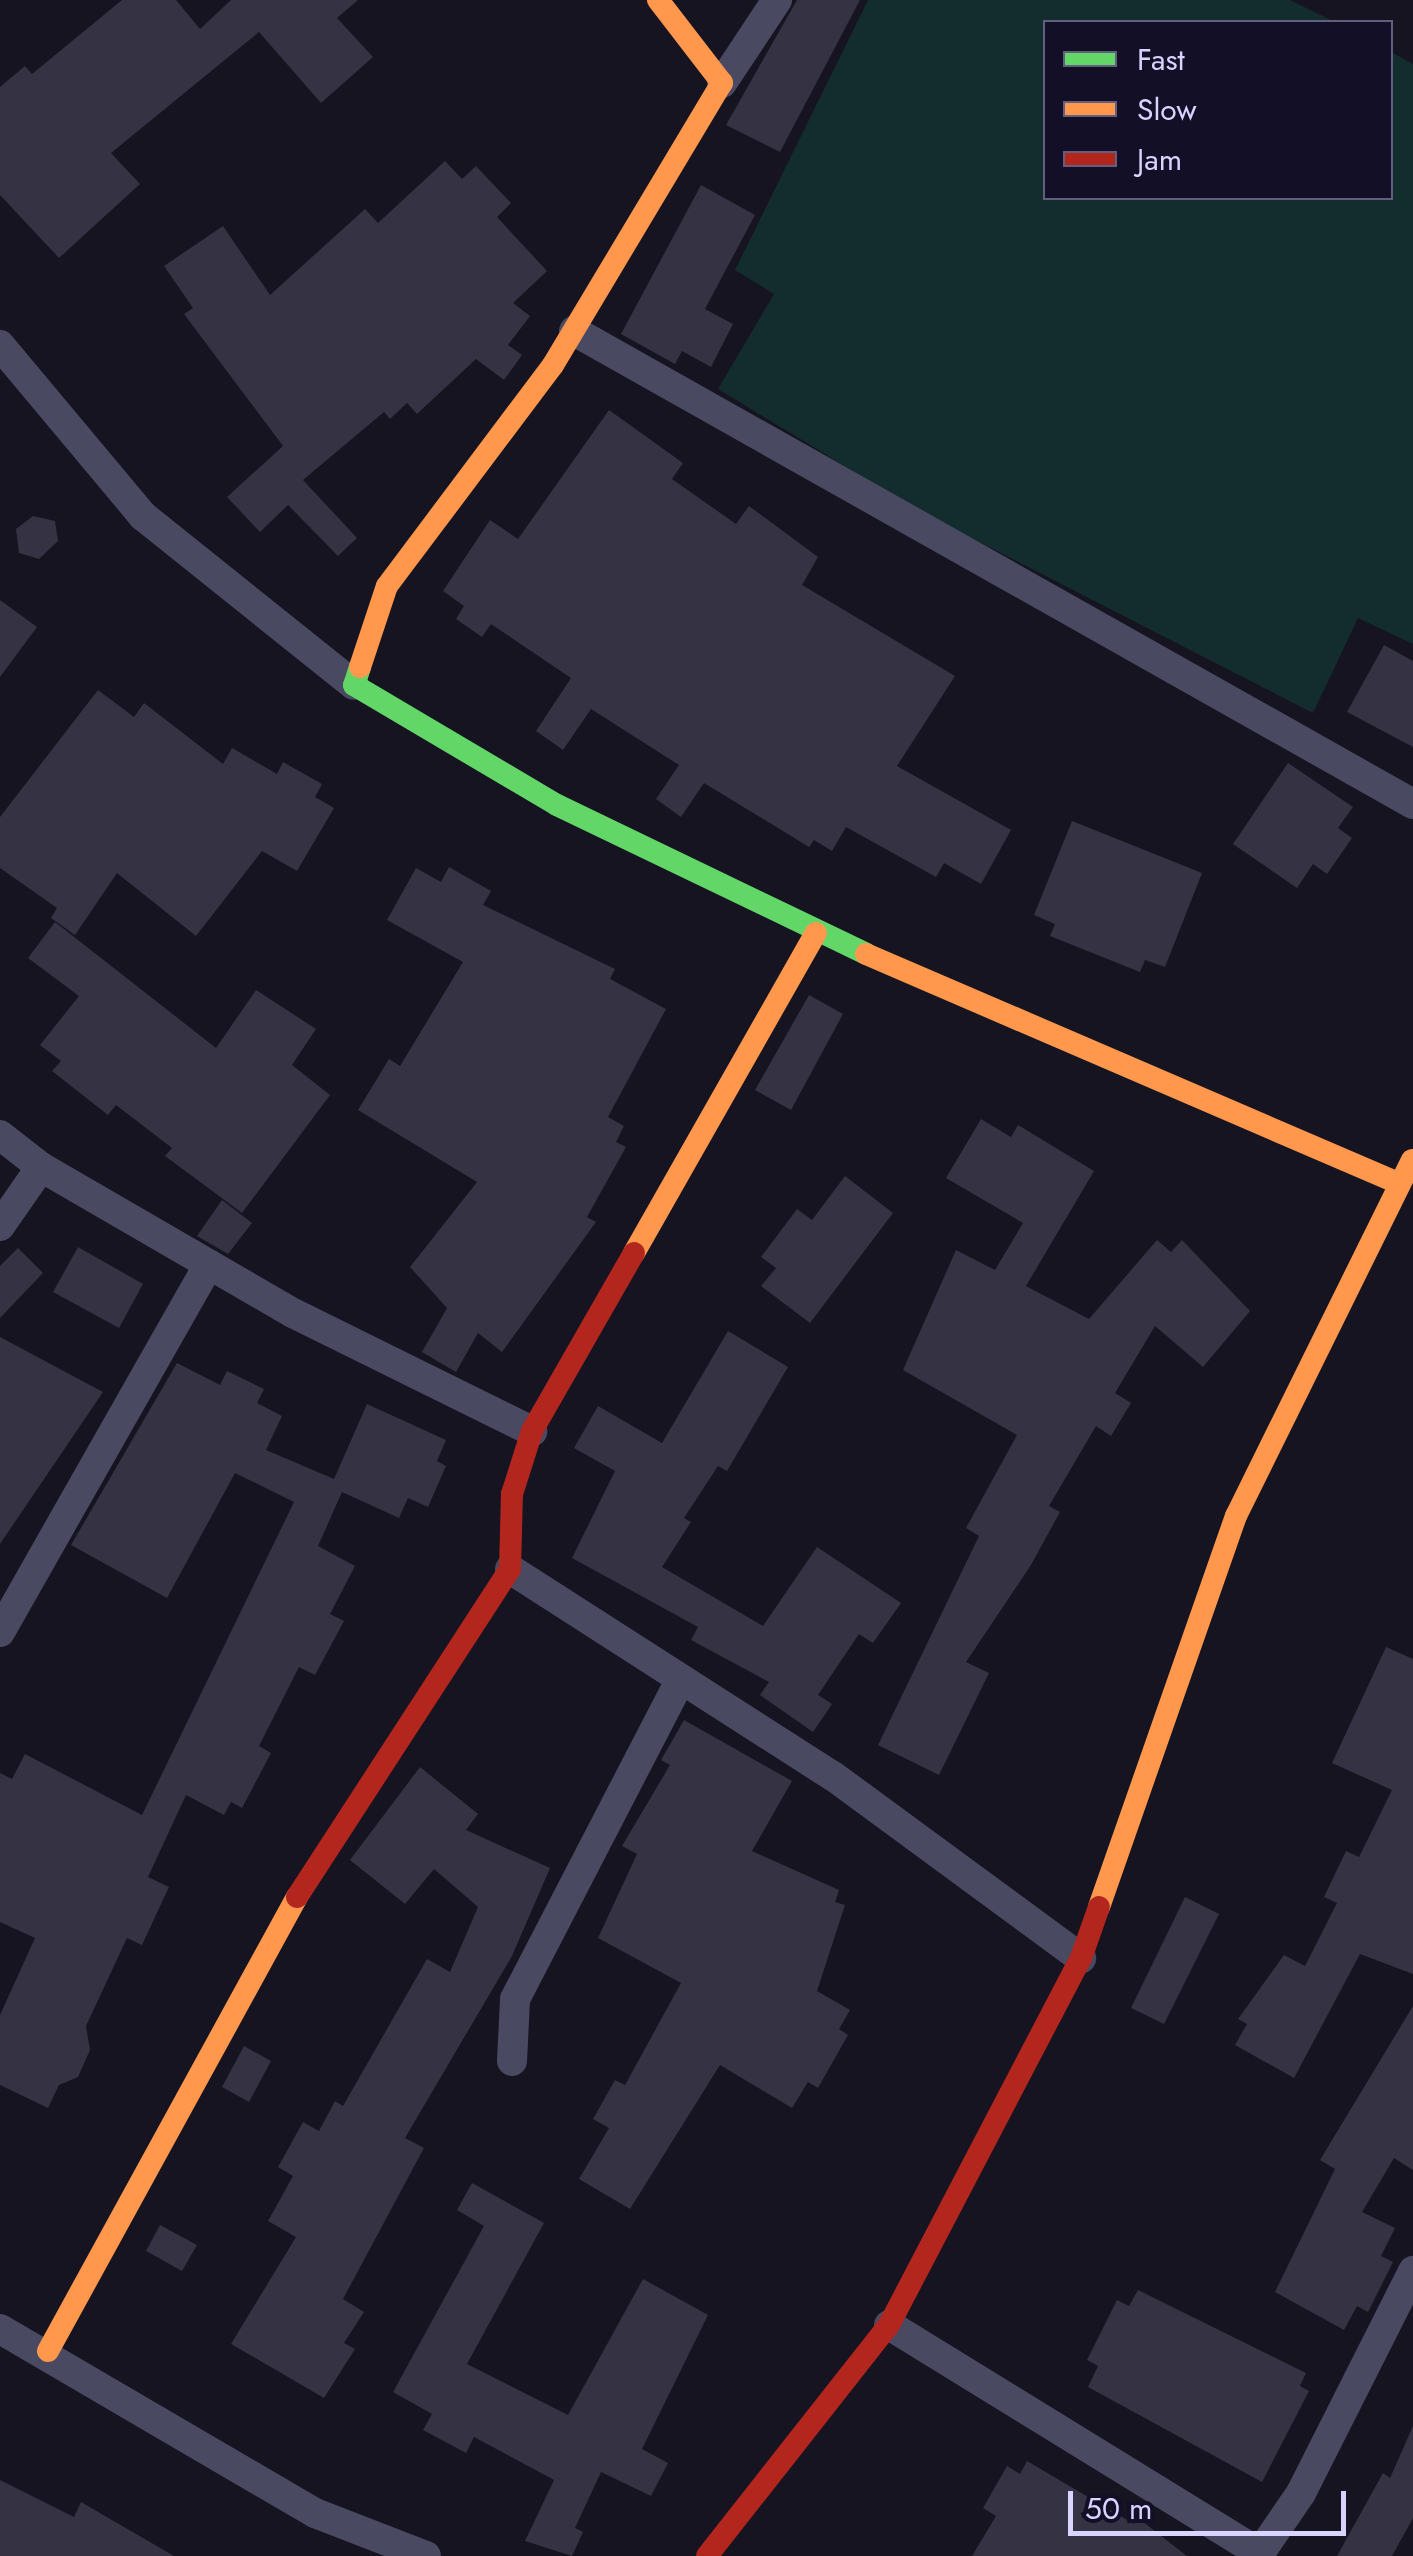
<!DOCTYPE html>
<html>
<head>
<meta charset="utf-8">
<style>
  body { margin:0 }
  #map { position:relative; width:1413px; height:2556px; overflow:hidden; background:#161421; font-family:Jost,sans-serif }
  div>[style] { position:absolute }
  .green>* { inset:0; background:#132c2d }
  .building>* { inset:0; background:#343243 }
  .street>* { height:30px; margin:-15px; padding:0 15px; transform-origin:15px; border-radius:15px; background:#4a4962 }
  .fast>* { height:22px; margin:-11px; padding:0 11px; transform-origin:11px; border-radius:11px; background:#63d668 }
  .slow>* { height:22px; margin:-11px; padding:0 11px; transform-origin:11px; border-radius:11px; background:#ff974d }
  .jam>* { height:22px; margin:-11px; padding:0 11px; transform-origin:11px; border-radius:11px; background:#b3261e }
  span { translate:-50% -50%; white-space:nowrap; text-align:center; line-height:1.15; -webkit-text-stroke:8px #130f26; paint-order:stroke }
  .legend { position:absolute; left:1043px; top:20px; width:350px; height:180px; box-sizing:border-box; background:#130f26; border:2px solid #625e7d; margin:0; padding:12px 18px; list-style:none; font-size:30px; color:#d9d4ff }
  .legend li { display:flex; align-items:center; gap:20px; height:50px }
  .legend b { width:50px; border:2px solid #625e7d }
  .scale { position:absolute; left:1068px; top:2491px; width:278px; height:45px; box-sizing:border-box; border:5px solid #d9d4ff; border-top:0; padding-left:12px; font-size:30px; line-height:35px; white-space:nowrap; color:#d9d4ff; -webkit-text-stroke:8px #130f26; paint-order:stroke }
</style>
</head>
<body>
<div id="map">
  <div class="green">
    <div style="clip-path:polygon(868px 0,1290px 0,1335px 22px,1046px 22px,1046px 198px,1390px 198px,1391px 52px,1413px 64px,1413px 644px,1358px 618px,1313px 713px,917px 510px,718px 389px,774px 294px,735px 270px)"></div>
  </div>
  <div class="building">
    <div style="clip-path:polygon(122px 0,176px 0,200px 29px,231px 0,358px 0,337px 18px,373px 57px,321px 103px,259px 32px,111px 153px,140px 184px,59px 258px,0 195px,0 87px,25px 66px,32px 74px)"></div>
    <div style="clip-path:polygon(797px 0,860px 0,780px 152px,726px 125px)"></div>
    <div style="clip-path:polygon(445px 161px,462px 179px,476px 166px,511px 203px,497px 217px,547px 271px,513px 303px,530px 316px,508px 345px,522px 355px,504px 380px,476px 359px,417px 414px,407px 403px,390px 419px,384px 412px,303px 480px,357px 538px,338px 556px,288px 505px,260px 532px,227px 497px,283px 446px,184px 314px,193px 308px,164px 266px,223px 226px,270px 295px,365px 209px,378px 223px)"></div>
    <div style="clip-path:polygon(701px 185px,755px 215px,705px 309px,733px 324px,711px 367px,682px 351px,675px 364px,621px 334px)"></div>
    <div style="clip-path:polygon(609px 410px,683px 463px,672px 479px,736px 524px,749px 506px,818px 557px,802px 585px,955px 676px,897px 766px,1011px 830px,981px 884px,944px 863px,936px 877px,846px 827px,832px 851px,814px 840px,809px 847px,704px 783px,681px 817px,656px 799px,679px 765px,591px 709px,563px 750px,536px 731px,571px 678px,491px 624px,482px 637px,456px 619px,464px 606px,443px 591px,490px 520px,518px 539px)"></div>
    <div style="clip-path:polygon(33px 516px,55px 521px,58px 541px,39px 559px,19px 553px,16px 529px)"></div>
    <div style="clip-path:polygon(0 600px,37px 627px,0 677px)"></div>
    <div style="clip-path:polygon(1384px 645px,1413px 661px,1413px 747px,1347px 712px)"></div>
    <div style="clip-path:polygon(98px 690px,134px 717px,144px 703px,223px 764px,232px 748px,277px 774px,283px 762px,322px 784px,315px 797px,334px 808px,297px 871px,262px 851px,196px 936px,117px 873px,75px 935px,51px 918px,57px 908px,0 868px,0 817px)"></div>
    <div style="clip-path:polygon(1288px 763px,1353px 807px,1338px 828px,1352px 838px,1327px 874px,1313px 864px,1297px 888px,1233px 844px)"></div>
    <div style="clip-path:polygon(1072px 821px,1202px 873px,1165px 967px,1145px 960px,1140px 972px,1050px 936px,1055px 924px,1034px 915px)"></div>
    <div style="clip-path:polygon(449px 867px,491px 891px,483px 905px,615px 969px,610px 979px,666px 1009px,608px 1117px,624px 1126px,616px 1142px,626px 1147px,587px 1217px,596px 1222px,502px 1352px,478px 1333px,456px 1372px,422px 1352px,447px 1308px,410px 1267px,477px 1182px,358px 1110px,389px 1059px,400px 1066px,463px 962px,387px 920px,416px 868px,441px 882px)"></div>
    <div style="clip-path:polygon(55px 922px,216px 1048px,256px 990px,316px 1029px,292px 1065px,330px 1095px,242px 1213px,165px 1156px,172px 1148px,116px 1105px,108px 1115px,52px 1071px,61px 1061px,40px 1045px,79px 996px,28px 958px)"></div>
    <div style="clip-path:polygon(809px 995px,843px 1014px,791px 1110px,755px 1090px)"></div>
    <div style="clip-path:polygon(981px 1119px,1011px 1137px,1018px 1125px,1094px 1171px,1026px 1286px,1089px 1319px,1157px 1240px,1171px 1252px,1182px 1240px,1250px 1311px,1203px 1367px,1155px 1326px,1115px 1393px,1131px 1403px,1111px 1436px,1096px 1426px,1049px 1506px,1060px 1512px,1031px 1565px,966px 1662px,989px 1673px,939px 1775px,878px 1745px,979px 1536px,966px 1528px,1017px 1435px,903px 1370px,956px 1250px,995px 1270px,1023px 1223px,946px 1178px)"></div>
    <div style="clip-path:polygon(845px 1176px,893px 1213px,810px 1323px,761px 1286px,776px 1268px,761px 1257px,797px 1209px,812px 1220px)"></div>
    <div style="clip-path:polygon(222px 1200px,252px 1223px,228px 1254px,197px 1236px)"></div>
    <div style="clip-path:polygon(78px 1247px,143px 1284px,119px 1328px,53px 1292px)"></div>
    <div style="clip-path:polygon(18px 1248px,43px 1273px,0 1318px,0 1266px)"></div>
    <div style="clip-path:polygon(728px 1331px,788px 1367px,727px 1471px,718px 1466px,684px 1518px,691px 1522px,662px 1567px,763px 1626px,817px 1547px,901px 1603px,873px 1643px,859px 1634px,818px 1695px,832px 1704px,813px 1732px,760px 1695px,769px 1682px,691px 1640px,698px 1627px,572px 1558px,615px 1471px,574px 1448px,598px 1406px,662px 1443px)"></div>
    <div style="clip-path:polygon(0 1337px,103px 1392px,0 1544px)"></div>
    <div style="clip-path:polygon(177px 1363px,220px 1385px,227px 1371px,264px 1389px,257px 1403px,282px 1416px,266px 1450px,334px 1479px,367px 1404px,446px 1440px,437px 1461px,446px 1466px,428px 1507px,408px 1498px,399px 1518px,342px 1492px,318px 1546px,355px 1566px,330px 1614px,344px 1621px,315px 1675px,299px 1667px,259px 1746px,271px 1753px,242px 1808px,231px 1802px,224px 1815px,186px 1795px,148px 1877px,169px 1887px,142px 1945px,127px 1938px,86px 2026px,90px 2050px,78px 2077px,59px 2085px,48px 2108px,0 2085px,0 2015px,35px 1938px,0 1922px,0 1773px,12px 1779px,25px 1754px,142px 1815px,294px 1502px,235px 1473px,167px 1598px,71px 1545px)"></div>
    <div style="clip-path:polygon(1386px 1647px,1413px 1659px,1413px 1974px,1360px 1954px,1294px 2078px,1235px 2045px,1247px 2024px,1238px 2019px,1284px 1955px,1305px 1966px,1337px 1903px,1324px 1897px,1346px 1851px,1359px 1857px,1392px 1790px,1332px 1763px)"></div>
    <div style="clip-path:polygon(684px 1720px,792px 1781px,752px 1851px,839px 1890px,835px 1902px,845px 1905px,817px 1991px,850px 2010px,839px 2029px,848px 2035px,818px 2088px,808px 2082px,792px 2108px,720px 2065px,630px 2209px,579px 2179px,609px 2128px,593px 2119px,615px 2080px,625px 2085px,681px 1983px,598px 1938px,637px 1854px,622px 1846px,670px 1765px,661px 1760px)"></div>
    <div style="clip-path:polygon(420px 1767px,478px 1814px,466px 1830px,550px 1868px,512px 1956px,405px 2138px,424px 2148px,343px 2299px,364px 2312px,344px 2343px,355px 2349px,324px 2398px,231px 2344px,296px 2237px,268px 2221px,293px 2176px,278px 2167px,303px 2122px,319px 2131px,335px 2101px,343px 2106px,427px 1959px,450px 1972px,478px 1907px,434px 1869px,405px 1904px,350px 1860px)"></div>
    <div style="clip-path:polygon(1185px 1897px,1219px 1914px,1164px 2024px,1131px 2008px)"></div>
    <div style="clip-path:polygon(1413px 2006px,1413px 2170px,1394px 2158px,1362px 2212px,1395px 2228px,1381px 2256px,1393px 2262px,1368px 2312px,1357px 2306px,1344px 2330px,1275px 2292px,1335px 2169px,1320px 2160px)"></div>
    <div style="clip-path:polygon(244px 2046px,271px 2061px,249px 2102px,222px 2087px)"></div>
    <div style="clip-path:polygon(472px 2183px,544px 2223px,467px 2364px,568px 2415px,643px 2279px,708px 2315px,642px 2449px,668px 2463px,651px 2496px,601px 2472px,575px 2528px,583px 2532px,572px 2556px,525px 2541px,554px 2480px,474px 2437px,466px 2453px,423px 2430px,432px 2414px,393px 2392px,484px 2226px,457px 2210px)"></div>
    <div style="clip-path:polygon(160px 2225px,197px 2245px,182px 2271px,146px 2251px)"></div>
    <div style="clip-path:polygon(1138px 2290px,1306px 2373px,1300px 2386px,1309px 2391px,1262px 2482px,1088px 2387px,1098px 2366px,1087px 2360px,1117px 2300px,1129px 2306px)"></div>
    <div style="clip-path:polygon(1413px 2426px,1413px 2518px,1392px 2556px,1337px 2556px,1383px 2473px,1390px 2478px)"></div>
    <div style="clip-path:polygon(1027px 2461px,1134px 2524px,1138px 2518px,1187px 2556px,972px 2556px,996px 2516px,983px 2508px,1007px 2466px,1020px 2474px)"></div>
    <div style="clip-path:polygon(0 2480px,74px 2517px,81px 2502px,174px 2556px,0 2556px)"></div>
  </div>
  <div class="street">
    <div style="left:722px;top:83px;width:100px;rotate:-56.5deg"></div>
    <div style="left:574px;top:331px;width:963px;rotate:29.41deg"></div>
    <div style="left:0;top:345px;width:223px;rotate:50.1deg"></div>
    <div style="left:143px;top:516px;width:270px;rotate:38.7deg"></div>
    <div style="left:0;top:1135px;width:52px;rotate:38deg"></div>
    <div style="left:41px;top:1167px;width:291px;rotate:30.1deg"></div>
    <div style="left:293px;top:1313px;width:267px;rotate:26.3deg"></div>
    <div style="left:0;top:1226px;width:72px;rotate:-55.2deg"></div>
    <div style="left:510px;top:1569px;width:384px;rotate:32.7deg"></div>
    <div style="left:833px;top:1776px;width:308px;rotate:36.3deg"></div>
    <div style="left:0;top:1632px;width:423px;rotate:-60.4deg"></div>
    <div style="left:512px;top:2061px;width:62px;rotate:-87.2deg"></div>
    <div style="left:515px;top:1999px;width:360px;rotate:-62.6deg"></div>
    <div style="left:889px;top:2325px;width:435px;rotate:31.6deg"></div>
    <div style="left:0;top:2329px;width:365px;rotate:30.3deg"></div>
    <div style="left:315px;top:2513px;width:119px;rotate:21.2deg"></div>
    <div style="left:1258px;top:2556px;width:76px;rotate:-55.7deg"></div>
    <div style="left:1301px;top:2493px;width:249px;rotate:-63.2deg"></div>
  </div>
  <div class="fast">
    <div style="left:360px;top:667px;width:19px;rotate:108deg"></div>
    <div style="left:354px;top:685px;width:236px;rotate:30.6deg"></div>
    <div style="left:557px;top:805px;width:343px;rotate:25.7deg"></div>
  </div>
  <div class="slow">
    <div style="left:360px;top:667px;width:85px;rotate:-71.6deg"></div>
    <div style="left:387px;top:586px;width:276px;rotate:-53.1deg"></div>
    <div style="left:553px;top:365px;width:329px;rotate:-59.1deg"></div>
    <div style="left:722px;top:83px;width:105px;rotate:-127.6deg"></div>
    <div style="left:866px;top:954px;width:579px;rotate:23.29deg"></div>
    <div style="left:634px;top:1253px;width:368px;rotate:-60.4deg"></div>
    <div style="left:1099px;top:1907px;width:414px;rotate:-70.7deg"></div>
    <div style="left:1236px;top:1516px;width:397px;rotate:-63.7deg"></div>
    <div style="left:48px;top:2351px;width:518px;rotate:-61.26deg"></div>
  </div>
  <div class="jam">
    <div style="left:297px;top:1897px;width:391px;rotate:-57deg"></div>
    <div style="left:510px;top:1569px;width:75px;rotate:-88.5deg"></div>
    <div style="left:512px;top:1494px;width:66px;rotate:-72.4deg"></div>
    <div style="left:532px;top:1431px;width:205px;rotate:-60.2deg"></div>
    <div style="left:707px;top:2556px;width:294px;rotate:-51.8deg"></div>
    <div style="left:889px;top:2325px;width:414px;rotate:-62.4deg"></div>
    <div style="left:1081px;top:1958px;width:54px;rotate:-70.6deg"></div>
  </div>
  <ul class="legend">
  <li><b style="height:12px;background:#63d668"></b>Fast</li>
  <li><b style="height:12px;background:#ff974d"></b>Slow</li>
  <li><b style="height:12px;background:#b3261e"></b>Jam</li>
  </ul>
  <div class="scale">50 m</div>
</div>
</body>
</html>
